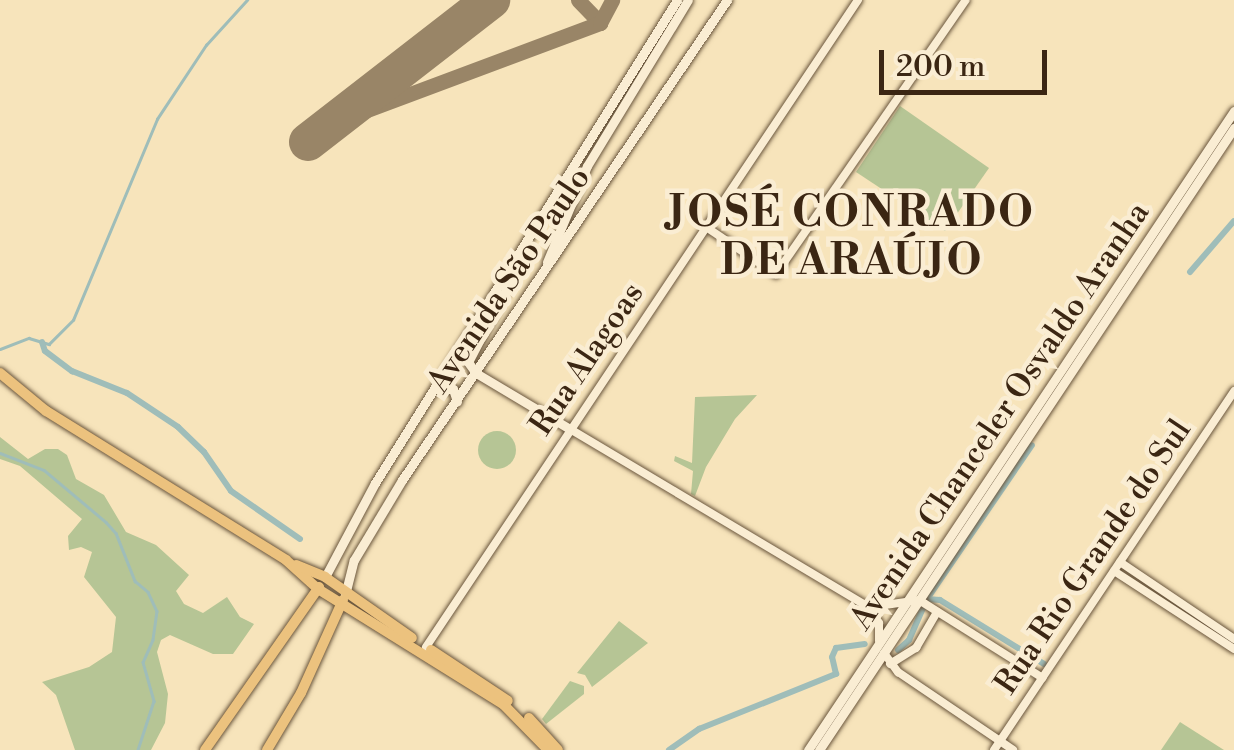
<!DOCTYPE html>
<html>
<head>
<meta charset="utf-8">
<style>
  body { margin:0 }
  #map { position:relative; width:1234px; height:750px; overflow:hidden; background:#f7e4bb; font-family:"Libre Bodoni",serif }
  div>[style] { position:absolute }
  .green>* { inset:0; background:#b6c595 }
  .round { border-radius:50% }
  .stream>* { height:2.5px; margin:-1.25px; padding:0 1.25px; transform-origin:1.25px; border-radius:1.25px; background:#9fbdb9 }
  .canal>* { height:6px; margin:-3px; padding:0 3px; transform-origin:3px; border-radius:3px; background:#9fbdb9 }
  .taxiway>* { height:15px; margin:-7.5px; padding:0 7.5px; transform-origin:7.5px; border-radius:7.5px; background:#998567 }
  .runway>* { height:38px; margin:-19px; padding:0 19px; transform-origin:19px; border-radius:19px; background:#998567 }
  .roads { filter:drop-shadow(0 0 2px #6a563d) drop-shadow(0 0 2px #6a563d) }
  .tertiary>* { height:8px; margin:-4px; padding:0 4px; transform-origin:4px; border-radius:4px; background:#faedd3 }
  .secondary>* { height:9px; margin:-4.5px; padding:0 4.5px; transform-origin:4.5px; border-radius:4.5px; background:#faedd3 }
  .primary>* { height:10px; margin:-5px; padding:0 5px; transform-origin:5px; border-radius:5px; background:#ecc27e }
  span { translate:-50% -50%; white-space:nowrap; text-align:center; line-height:1.15; -webkit-text-stroke:9px #faedd3; paint-order:stroke }
  .street-label { font-size:32px; color:#3b2613 }
  .district-label { font-size:42px; color:#3b2613; font-weight:700; letter-spacing:2.5px }
  .scale { position:absolute; left:879px; top:50px; width:168px; height:45px; box-sizing:border-box; border:5px solid #3b2613; border-top:0; padding-left:12px; font-size:30px; line-height:35px; white-space:nowrap; color:#3b2613; -webkit-text-stroke:8px #faedd3; paint-order:stroke }
</style>
</head>
<body>
<div id="map">
  <div class="green">
    <div style="clip-path:polygon(900px 106px,989px 168px,945px 231px,856px 172px)"></div>
    <div style="clip-path:polygon(757px 395px,735px 419px,706px 467px,695px 496px,691px 494px,693px 471px,674px 461px,675px 456px,692px 463px,695px 397px)"></div>
    <div class="round" style="left:478px;top:431px;width:38px;height:38px"></div>
    <div style="clip-path:polygon(0 437px,28px 459px,45px 449px,58px 449px,67px 455px,76px 479px,104px 495px,126px 532px,156px 545px,189px 575px,176px 591px,184px 604px,203px 613px,227px 597px,240px 617px,254px 624px,233px 654px,213px 654px,170px 635px,161px 640px,157px 652px,168px 694px,165px 723px,151px 750px,75px 750px,56px 695px,42px 682px,89px 667px,112px 652px,116px 617px,84px 577px,92px 552px,81px 547px,69px 550px,68px 536px,82px 519px,20px 466px,0 459px)"></div>
    <div style="clip-path:polygon(619px 621px,648px 643px,592px 687px,585px 675px,577px 673px)"></div>
    <div style="clip-path:polygon(570px 681px,584px 686px,584px 694px,546px 724px,542px 719px)"></div>
    <div style="clip-path:polygon(1180px 722px,1224px 750px,1161px 750px)"></div>
  </div>
  <div class="stream">
    <div style="left:0;top:349px;width:31px;rotate:-21deg"></div>
    <div style="left:29px;top:338px;width:21px;rotate:17deg"></div>
    <div style="left:49px;top:344px;width:34px;rotate:-45deg"></div>
    <div style="left:73px;top:320px;width:218px;rotate:-67.3deg"></div>
    <div style="left:157px;top:119px;width:89px;rotate:-56.5deg"></div>
    <div style="left:206px;top:45px;width:61px;rotate:-47.7deg"></div>
    <div style="left:0;top:453px;width:47px;rotate:21.1deg"></div>
    <div style="left:44px;top:470px;width:81px;rotate:40deg"></div>
    <div style="left:106px;top:522px;width:15px;rotate:48deg"></div>
    <div style="left:116px;top:533px;width:52px;rotate:68.4deg"></div>
    <div style="left:135px;top:581px;width:17px;rotate:40deg"></div>
    <div style="left:148px;top:592px;width:21px;rotate:65deg"></div>
    <div style="left:157px;top:611px;width:29px;rotate:98deg"></div>
    <div style="left:153px;top:640px;width:24px;rotate:114deg"></div>
    <div style="left:143px;top:662px;width:41px;rotate:74.2deg"></div>
    <div style="left:154px;top:701px;width:52px;rotate:108.1deg"></div>
  </div>
  <div class="canal">
    <div style="left:1190px;top:272px;width:67px;rotate:-49.2deg"></div>
    <div style="left:42px;top:342px;width:9px;rotate:72deg"></div>
    <div style="left:45px;top:351px;width:34px;rotate:37deg"></div>
    <div style="left:72px;top:371px;width:59px;rotate:21.8deg"></div>
    <div style="left:127px;top:393px;width:61px;rotate:33.7deg"></div>
    <div style="left:178px;top:427px;width:36px;rotate:44deg"></div>
    <div style="left:204px;top:452px;width:47px;rotate:55.3deg"></div>
    <div style="left:231px;top:491px;width:84px;rotate:34.8deg"></div>
    <div style="left:927px;top:599px;width:13px;rotate:4deg"></div>
    <div style="left:940px;top:600px;width:122px;rotate:31.6deg"></div>
    <div style="left:898px;top:650px;width:15px;rotate:-42deg"></div>
    <div style="left:909px;top:640px;width:45px;rotate:-66.3deg"></div>
    <div style="left:927px;top:599px;width:186px;rotate:-55.7deg"></div>
    <div style="left:669px;top:750px;width:37px;rotate:-35deg"></div>
    <div style="left:699px;top:729px;width:148px;rotate:-21.9deg"></div>
    <div style="left:836px;top:674px;width:17px;rotate:-103deg"></div>
    <div style="left:832px;top:657px;width:10px;rotate:-66deg"></div>
    <div style="left:836px;top:648px;width:29px;rotate:-8deg"></div>
  </div>
  <div class="taxiway">
    <div style="left:578px;top:0;width:32px;rotate:46deg"></div>
    <div style="left:335px;top:122px;width:283px;rotate:-20.5deg"></div>
    <div style="left:600px;top:23px;width:26px;rotate:-62deg"></div>
  </div>
  <div class="runway">
    <div style="left:308px;top:142px;width:232px;rotate:-37.8deg"></div>
  </div>
  <div class="roads">
    <div class="tertiary">
      <div style="left:706px;top:227px;width:84px;rotate:33.9deg"></div>
      <div style="left:776px;top:274px;width:333px;rotate:-55.3deg"></div>
      <div style="left:570px;top:429px;width:348px;rotate:30.8deg"></div>
      <div style="left:869px;top:607px;width:19px;rotate:58deg"></div>
      <div style="left:879px;top:623px;width:18px;rotate:90deg"></div>
      <div style="left:1120px;top:562px;width:138px;rotate:34deg"></div>
      <div style="left:1114px;top:571px;width:143px;rotate:33deg"></div>
      <div style="left:871px;top:607px;width:49px;rotate:-8.3deg"></div>
      <div style="left:919px;top:600px;width:146px;rotate:32.2deg"></div>
      <div style="left:426px;top:647px;width:778px;rotate:-56.27deg"></div>
      <div style="left:884px;top:653px;width:24px;rotate:54deg"></div>
      <div style="left:898px;top:672px;width:139px;rotate:34.1deg"></div>
      <div style="left:890px;top:664px;width:31px;rotate:-32deg"></div>
      <div style="left:916px;top:648px;width:42px;rotate:-59.7deg"></div>
      <div style="left:994px;top:750px;width:432px;rotate:-56.2deg"></div>
    </div>
    <div class="secondary">
      <div style="left:547px;top:262px;width:104px;rotate:-67.4deg"></div>
      <div style="left:587px;top:166px;width:194px;rotate:-58.7deg"></div>
      <div style="left:518px;top:266px;width:108px;rotate:117.5deg"></div>
      <div style="left:468px;top:362px;width:14px;rotate:54deg"></div>
      <div style="left:476px;top:373px;width:109px;rotate:30.8deg"></div>
      <div style="left:436px;top:389px;width:17px"></div>
      <div style="left:453px;top:389px;width:13px;rotate:72deg"></div>
      <div style="left:325px;top:577px;width:106px;rotate:-62deg"></div>
      <div style="left:375px;top:483px;width:570px;rotate:-57.98deg"></div>
      <div style="left:345px;top:595px;width:36px;rotate:-76deg"></div>
      <div style="left:354px;top:560px;width:93px;rotate:-59deg"></div>
      <div style="left:402px;top:480px;width:580px;rotate:-55.9deg"></div>
      <div style="left:808px;top:750px;width:768px;rotate:-56.31deg"></div>
      <div style="left:819px;top:750px;width:748px;rotate:-56.29deg"></div>
    </div>
    <div class="primary">
      <div style="left:0;top:373px;width:60px;rotate:39.6deg"></div>
      <div style="left:46px;top:411px;width:282px;rotate:31.8deg"></div>
      <div style="left:286px;top:560px;width:43px;rotate:42.2deg"></div>
      <div style="left:318px;top:589px;width:219px;rotate:31.9deg"></div>
      <div style="left:504px;top:705px;width:63px;rotate:45.6deg"></div>
      <div style="left:296px;top:565px;width:31px;rotate:22deg"></div>
      <div style="left:325px;top:577px;width:106px;rotate:35deg"></div>
      <div style="left:431px;top:650px;width:92px;rotate:33.5deg"></div>
      <div style="left:529px;top:718px;width:43px;rotate:47.8deg"></div>
      <div style="left:205px;top:750px;width:199px;rotate:-55deg"></div>
      <div style="left:267px;top:750px;width:66px;rotate:-59.2deg"></div>
      <div style="left:301px;top:693px;width:102px;rotate:-65.7deg"></div>
    </div>
  </div>
  <div class="street-label">
    <span style="left:509px;top:280px;rotate:-56deg">Avenida São Paulo</span>
    <span style="left:587px;top:359px;rotate:-56deg">Rua Alagoas</span>
    <span style="left:1000px;top:416px;rotate:-56deg">Avenida Chanceler Osvaldo Aranha</span>
    <span style="left:1093px;top:557px;rotate:-56deg">Rua Rio Grande do Sul</span>
  </div>
  <div class="district-label">
    <span style="left:852px;top:238px">JOSÉ CONRADO<br>DE ARAÚJO</span>
  </div>
  <div class="scale">200 m</div>
</div>
</body>
</html>
